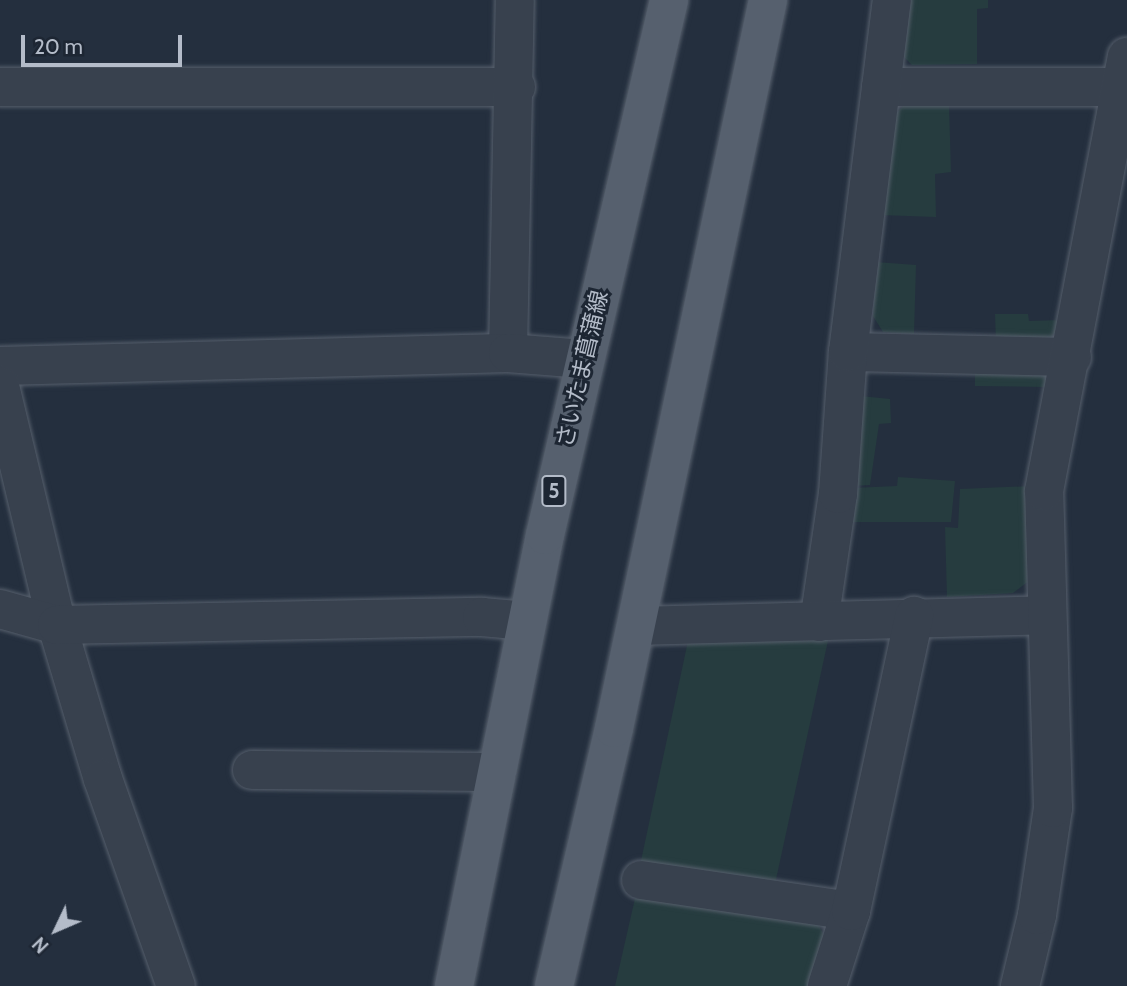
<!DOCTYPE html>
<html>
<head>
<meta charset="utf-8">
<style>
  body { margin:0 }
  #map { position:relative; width:1127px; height:986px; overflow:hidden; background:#242f3e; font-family:Cabin,"Noto Sans JP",sans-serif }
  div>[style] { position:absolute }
  .green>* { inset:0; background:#263c3f }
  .roads { filter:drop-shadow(0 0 2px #565f6c) drop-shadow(0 0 2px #565f6c) }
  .minor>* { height:38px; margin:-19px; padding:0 19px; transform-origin:19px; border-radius:19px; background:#38414e }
  .major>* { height:38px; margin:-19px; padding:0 19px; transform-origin:19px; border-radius:19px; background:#56606e }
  span { translate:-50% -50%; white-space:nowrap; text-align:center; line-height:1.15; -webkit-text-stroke:6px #1d2633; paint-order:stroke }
  .shield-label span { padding:2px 5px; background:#1d2633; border:2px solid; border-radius:5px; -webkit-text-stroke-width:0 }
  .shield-label { font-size:21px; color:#b4bcc9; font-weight:700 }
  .street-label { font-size:23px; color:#b4bcc9 }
  .north { position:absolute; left:21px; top:895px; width:70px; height:70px; -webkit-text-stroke:5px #1d2633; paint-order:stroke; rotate:226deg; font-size:19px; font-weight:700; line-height:28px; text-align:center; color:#b4bcc9 }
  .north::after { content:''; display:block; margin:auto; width:24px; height:32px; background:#b4bcc9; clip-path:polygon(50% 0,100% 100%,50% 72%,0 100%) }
  .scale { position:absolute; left:21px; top:35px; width:161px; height:32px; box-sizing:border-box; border:4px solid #b4bcc9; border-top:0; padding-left:9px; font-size:21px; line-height:24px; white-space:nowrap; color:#b4bcc9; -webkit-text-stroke:5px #1d2633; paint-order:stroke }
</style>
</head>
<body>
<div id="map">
  <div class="green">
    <div style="clip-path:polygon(909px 0,988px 0,988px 8px,977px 9px,977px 64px,912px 65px,903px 56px)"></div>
    <div style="clip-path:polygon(949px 105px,951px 172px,935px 174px,936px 217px,880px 215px,890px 120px,903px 106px)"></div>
    <div style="clip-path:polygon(876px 262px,916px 265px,914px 334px,883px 332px,873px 316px)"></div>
    <div style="clip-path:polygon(995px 314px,1028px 314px,1029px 321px,1061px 320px,1051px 340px,996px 341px)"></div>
    <div style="clip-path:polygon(975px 369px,1047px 370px,1047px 387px,975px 386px)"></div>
    <div style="clip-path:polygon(860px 396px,890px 399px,891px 423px,879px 424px,870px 485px,853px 486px)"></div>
    <div style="clip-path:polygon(898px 477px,955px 481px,951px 522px,847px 522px,852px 488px,897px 486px)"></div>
    <div style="clip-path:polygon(1031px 486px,1030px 580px,1013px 593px,947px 597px,945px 527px,958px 528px,960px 489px)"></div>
    <div style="clip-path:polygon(829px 636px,775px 884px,639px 870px,688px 641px)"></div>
    <div style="clip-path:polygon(636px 894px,817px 923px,827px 940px,812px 986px,615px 986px)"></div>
  </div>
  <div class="roads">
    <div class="minor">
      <div style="left:0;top:87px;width:516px"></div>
      <div style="left:881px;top:87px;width:244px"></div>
      <div style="left:848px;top:352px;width:224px;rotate:1.3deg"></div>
      <div style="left:508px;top:353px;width:353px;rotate:-88.9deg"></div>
      <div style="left:0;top:366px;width:508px;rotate:-1.47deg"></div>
      <div style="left:508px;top:353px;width:76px;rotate:4.5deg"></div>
      <div style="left:0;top:386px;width:246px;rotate:76.6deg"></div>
      <div style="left:57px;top:625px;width:161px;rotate:73.4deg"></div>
      <div style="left:103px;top:779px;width:219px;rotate:70.6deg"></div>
      <div style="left:0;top:609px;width:59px;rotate:15.7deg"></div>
      <div style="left:57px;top:625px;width:425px;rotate:-1.1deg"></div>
      <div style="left:482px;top:617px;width:45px;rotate:5.1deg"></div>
      <div style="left:819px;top:622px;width:129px;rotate:-81.6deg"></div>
      <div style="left:838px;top:494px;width:142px;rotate:-86deg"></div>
      <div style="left:848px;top:352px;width:355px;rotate:-82.9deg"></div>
      <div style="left:636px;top:626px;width:410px;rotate:-1.5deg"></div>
      <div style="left:252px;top:770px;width:245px;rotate:0.5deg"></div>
      <div style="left:641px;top:880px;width:212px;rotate:8.4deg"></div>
      <div style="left:827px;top:986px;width:79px;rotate:-72.3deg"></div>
      <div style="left:851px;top:911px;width:302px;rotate:-77.9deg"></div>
      <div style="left:1020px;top:986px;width:73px;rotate:-76.5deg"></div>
      <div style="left:1037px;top:915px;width:108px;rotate:-81.5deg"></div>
      <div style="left:1053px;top:808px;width:317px;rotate:-91.6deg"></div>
      <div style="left:1044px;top:491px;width:442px;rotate:-79.2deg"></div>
    </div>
    <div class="major">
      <div style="left:454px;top:986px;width:460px;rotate:-78.6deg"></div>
      <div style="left:545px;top:535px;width:549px;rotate:-76.95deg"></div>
      <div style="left:554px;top:986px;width:265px;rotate:-76.9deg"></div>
      <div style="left:614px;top:728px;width:744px;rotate:-78.06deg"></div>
    </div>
  </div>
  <div class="shield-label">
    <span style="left:554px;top:491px">5</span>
  </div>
  <div class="street-label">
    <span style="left:582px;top:369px;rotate:-77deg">さいたま菖蒲線</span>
  </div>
  <div class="north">N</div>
  <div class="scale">20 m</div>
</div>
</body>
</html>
